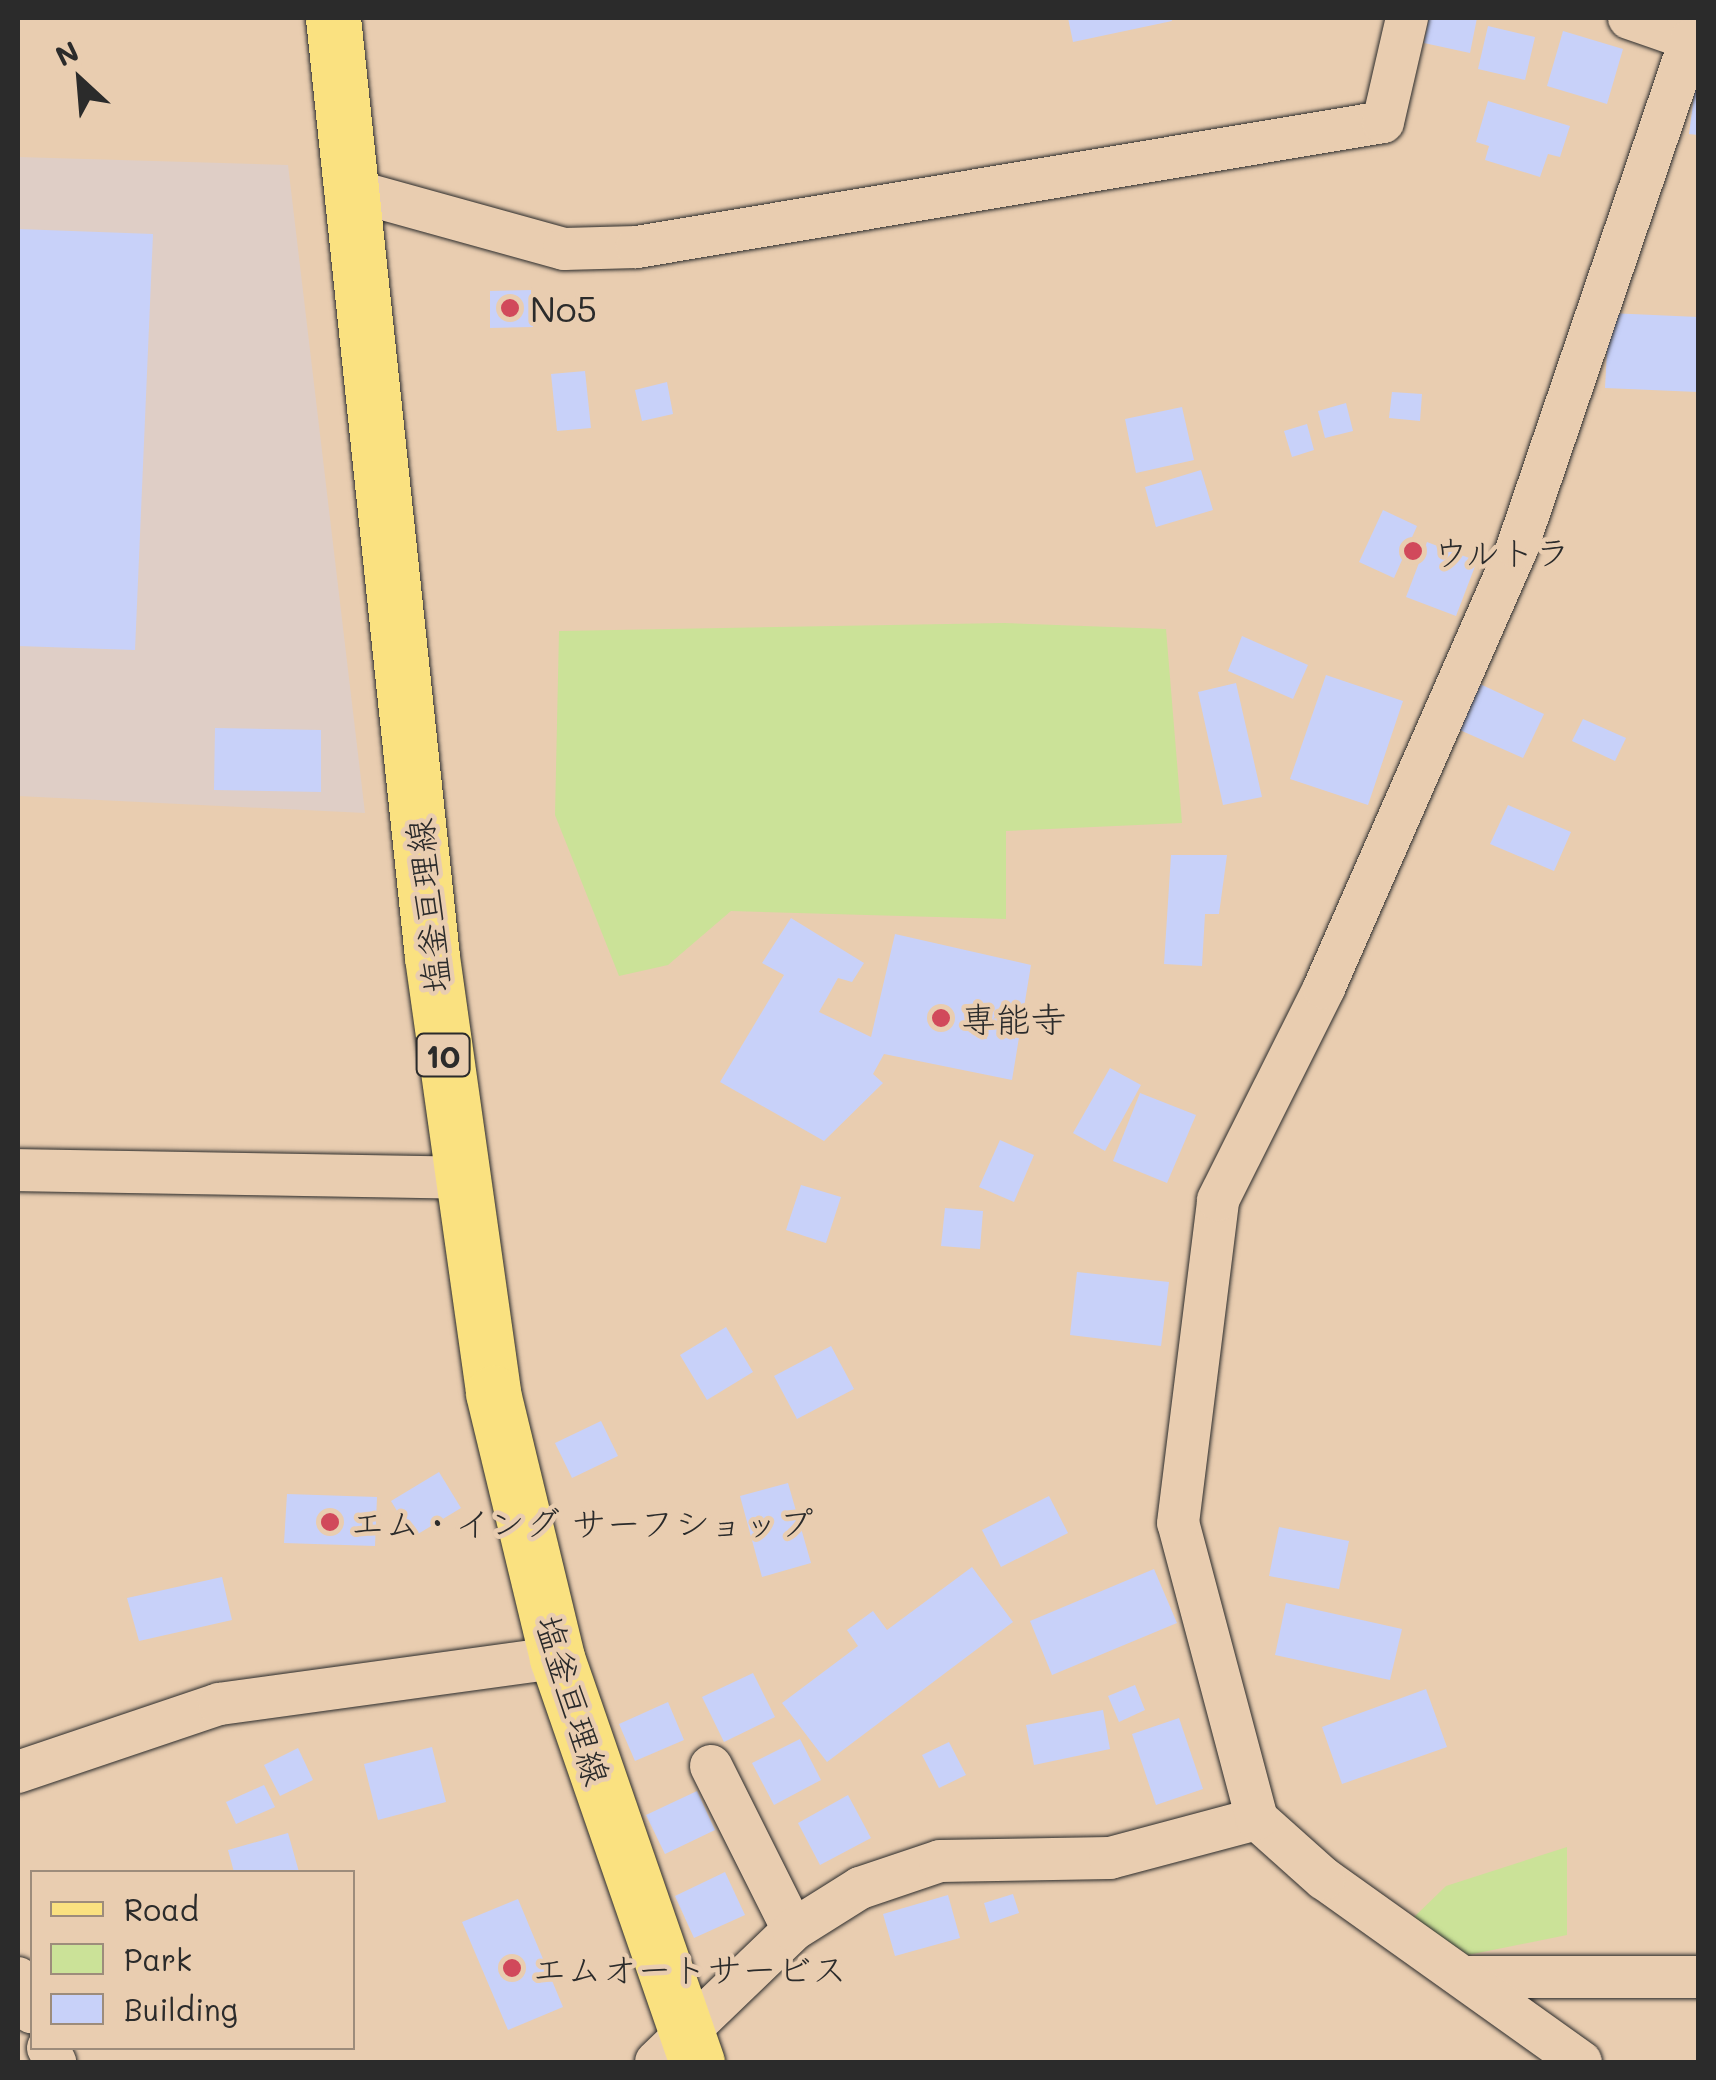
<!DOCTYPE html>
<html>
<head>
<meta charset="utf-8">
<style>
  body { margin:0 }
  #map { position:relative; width:1716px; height:2080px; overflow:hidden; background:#e9cdb0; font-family:Mali,"Klee One",sans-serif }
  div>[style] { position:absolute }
  .built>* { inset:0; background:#dfcec6 }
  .green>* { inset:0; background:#cbe298 }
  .building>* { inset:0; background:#c8d1f9 }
  .roads { filter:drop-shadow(0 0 2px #2b2b2b) drop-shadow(0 0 2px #2b2b2b) }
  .minor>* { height:42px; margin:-21px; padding:0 21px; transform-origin:21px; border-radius:21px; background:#e9cdb0 }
  .primary>* { height:55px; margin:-27.5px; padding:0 27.5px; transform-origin:27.5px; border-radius:27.5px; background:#fae180 }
  .dots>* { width:28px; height:28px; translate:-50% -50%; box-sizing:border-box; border:5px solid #e9cdb0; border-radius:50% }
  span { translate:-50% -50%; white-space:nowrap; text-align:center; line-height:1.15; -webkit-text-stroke:9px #e9cdb0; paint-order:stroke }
  .shield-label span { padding:2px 8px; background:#e9cdb0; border:2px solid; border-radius:8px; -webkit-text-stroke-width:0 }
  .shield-label { font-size:32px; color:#2b2b2b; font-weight:700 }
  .poi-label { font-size:35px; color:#2b2b2b }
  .left { translate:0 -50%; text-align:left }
  .street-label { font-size:35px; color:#2b2b2b }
  .frame { position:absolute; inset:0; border:20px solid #2b2b2b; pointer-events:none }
  .legend { position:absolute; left:30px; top:1870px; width:325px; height:180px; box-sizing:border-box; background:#e9cdb0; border:2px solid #9d8c7b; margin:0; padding:12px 18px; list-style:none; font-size:30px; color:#2b2b2b }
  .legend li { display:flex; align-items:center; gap:20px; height:50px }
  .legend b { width:50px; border:2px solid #9d8c7b }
  .north { position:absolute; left:30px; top:30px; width:100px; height:100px; -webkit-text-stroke:8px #e9cdb0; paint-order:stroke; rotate:334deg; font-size:28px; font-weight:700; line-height:40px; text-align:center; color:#2b2b2b }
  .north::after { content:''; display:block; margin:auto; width:35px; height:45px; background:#2b2b2b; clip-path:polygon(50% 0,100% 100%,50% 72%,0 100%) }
</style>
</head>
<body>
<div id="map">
  <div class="built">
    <div style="clip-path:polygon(18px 157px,288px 165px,365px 813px,18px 796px)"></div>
  </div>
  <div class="green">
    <div style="clip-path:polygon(1004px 623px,1166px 629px,1182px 823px,1006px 831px,1006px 919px,731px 911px,668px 965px,619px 976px,555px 815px,559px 631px)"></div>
    <div style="clip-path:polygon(1567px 1847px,1567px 1935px,1468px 1955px,1413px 1918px,1446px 1886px)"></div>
  </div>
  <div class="building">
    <div style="clip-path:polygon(1068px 18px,1171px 18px,1172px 21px,1073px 42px)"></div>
    <div style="clip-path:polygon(1429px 18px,1477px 18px,1470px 53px,1424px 43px)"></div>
    <div style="clip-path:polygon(1488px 26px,1535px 37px,1525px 80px,1478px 69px)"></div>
    <div style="clip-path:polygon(1563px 31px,1623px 49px,1607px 104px,1547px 86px)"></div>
    <div style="clip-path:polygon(1696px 80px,1698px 80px,1698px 135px,1689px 134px)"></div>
    <div style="clip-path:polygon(1488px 101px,1570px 126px,1560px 157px,1548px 154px,1540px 177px,1485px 160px,1489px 146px,1476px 142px)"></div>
    <div style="clip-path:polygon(18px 229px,153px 234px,135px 650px,18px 646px)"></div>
    <div style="clip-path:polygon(532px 290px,533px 327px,490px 328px,490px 291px)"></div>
    <div style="clip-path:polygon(1609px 313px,1698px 317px,1698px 392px,1605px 388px)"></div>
    <div style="clip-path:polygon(585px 371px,591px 428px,557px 431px,551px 374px)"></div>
    <div style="clip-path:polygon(667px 382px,673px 414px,642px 421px,635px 390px)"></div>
    <div style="clip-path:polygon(1392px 392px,1422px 394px,1420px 421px,1389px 418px)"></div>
    <div style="clip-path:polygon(1346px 403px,1353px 431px,1325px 438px,1318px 411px)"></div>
    <div style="clip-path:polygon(1182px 407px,1194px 460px,1136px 473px,1125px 419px)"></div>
    <div style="clip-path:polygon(1307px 424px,1314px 450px,1292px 457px,1284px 431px)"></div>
    <div style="clip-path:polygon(1201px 470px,1213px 510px,1156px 527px,1145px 487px)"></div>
    <div style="clip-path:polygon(1383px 510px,1417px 526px,1394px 578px,1359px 562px)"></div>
    <div style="clip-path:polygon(1427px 542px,1477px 561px,1456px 616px,1406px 597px)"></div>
    <div style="clip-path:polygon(1242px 636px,1308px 665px,1293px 699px,1228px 671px)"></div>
    <div style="clip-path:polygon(1326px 675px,1403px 701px,1368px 805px,1290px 779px)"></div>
    <div style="clip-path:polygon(1465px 677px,1544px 714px,1523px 758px,1444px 723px)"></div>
    <div style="clip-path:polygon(1236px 683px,1262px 797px,1223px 805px,1198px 692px)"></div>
    <div style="clip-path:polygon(1583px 719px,1626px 738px,1615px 761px,1572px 741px)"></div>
    <div style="clip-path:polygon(215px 728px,321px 730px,321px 792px,214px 790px)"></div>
    <div style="clip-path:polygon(1508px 805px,1571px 832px,1554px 871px,1490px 844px)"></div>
    <div style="clip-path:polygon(1171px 855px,1227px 855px,1219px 914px,1205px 914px,1202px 966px,1164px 964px)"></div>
    <div style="clip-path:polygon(791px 918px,864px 963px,852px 982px,838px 978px,819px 1012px,871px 1037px,895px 934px,1031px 965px,1012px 1080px,884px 1054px,873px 1074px,883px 1083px,824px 1141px,720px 1082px,784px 975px,762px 963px)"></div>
    <div style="clip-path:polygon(1110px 1068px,1141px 1085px,1105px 1151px,1073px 1133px)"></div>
    <div style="clip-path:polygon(1140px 1093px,1196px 1115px,1167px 1183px,1113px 1161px)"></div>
    <div style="clip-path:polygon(1000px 1140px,1034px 1155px,1014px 1202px,979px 1187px)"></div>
    <div style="clip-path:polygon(801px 1185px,841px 1197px,826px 1243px,786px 1230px)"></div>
    <div style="clip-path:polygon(945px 1208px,983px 1211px,980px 1249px,941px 1246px)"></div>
    <div style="clip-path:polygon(1077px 1272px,1169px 1282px,1161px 1346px,1070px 1335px)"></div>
    <div style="clip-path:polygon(726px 1327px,753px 1372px,707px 1400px,680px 1355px)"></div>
    <div style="clip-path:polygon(831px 1346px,854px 1389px,797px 1419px,774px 1376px)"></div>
    <div style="clip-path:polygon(601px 1421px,618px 1456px,572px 1478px,555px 1443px)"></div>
    <div style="clip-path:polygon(439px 1472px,461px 1508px,413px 1537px,391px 1501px)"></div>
    <div style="clip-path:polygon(788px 1483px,811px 1563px,762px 1577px,740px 1496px)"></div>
    <div style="clip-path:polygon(287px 1494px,377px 1497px,375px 1546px,284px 1543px)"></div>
    <div style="clip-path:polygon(1049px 1496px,1068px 1533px,1001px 1567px,982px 1530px)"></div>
    <div style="clip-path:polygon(1279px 1527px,1349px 1541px,1339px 1589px,1269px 1576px)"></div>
    <div style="clip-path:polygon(972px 1567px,1013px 1622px,827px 1762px,782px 1703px,858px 1646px,847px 1630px,873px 1611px,887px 1630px)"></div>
    <div style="clip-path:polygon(1154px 1569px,1177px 1623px,1052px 1675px,1030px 1621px)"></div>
    <div style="clip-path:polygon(222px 1577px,232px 1620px,139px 1641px,127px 1598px)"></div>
    <div style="clip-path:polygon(1286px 1603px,1402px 1629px,1390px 1680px,1275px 1655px)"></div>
    <div style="clip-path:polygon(753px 1673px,775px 1717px,724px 1742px,702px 1697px)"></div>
    <div style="clip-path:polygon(1135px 1685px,1145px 1710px,1119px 1722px,1108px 1696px)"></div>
    <div style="clip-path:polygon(1426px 1689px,1447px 1747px,1342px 1784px,1322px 1727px)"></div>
    <div style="clip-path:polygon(668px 1702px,684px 1740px,635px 1761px,619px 1724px)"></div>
    <div style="clip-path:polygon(1103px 1710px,1110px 1749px,1034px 1765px,1026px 1725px)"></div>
    <div style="clip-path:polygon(1179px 1718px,1203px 1789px,1156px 1805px,1132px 1734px)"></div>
    <div style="clip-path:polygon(800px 1739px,821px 1780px,774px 1805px,752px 1763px)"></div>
    <div style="clip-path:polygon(949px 1742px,966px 1775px,939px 1788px,922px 1755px)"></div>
    <div style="clip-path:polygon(432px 1747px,446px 1802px,378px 1820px,364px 1764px)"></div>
    <div style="clip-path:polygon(298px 1748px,313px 1780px,280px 1796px,264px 1765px)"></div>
    <div style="clip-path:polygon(264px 1785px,275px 1807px,236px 1824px,226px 1802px)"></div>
    <div style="clip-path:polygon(697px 1791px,715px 1830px,665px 1854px,646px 1815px)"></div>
    <div style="clip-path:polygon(848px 1795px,871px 1838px,820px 1865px,798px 1823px)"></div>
    <div style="clip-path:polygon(288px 1833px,299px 1872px,234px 1872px,228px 1850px)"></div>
    <div style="clip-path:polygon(725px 1872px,745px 1915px,694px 1938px,675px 1896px)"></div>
    <div style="clip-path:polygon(1013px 1894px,1019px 1913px,990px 1923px,984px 1903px)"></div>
    <div style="clip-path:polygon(948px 1895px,960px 1938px,895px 1956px,883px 1914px)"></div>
    <div style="clip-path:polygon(518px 1899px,563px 2007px,508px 2030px,462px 1922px)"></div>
  </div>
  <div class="roads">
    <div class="minor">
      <div style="left:1629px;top:18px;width:73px;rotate:19.2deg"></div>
      <div style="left:351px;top:190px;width:221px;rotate:15.5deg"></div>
      <div style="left:564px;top:249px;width:73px;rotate:-1.6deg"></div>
      <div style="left:637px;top:247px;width:756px;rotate:-9.51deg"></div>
      <div style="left:1383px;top:122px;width:107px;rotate:-77deg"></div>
      <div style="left:18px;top:1170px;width:440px;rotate:1deg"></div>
      <div style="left:711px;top:1766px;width:183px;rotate:63.4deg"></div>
      <div style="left:18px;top:1772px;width:212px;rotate:-18.7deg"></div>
      <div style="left:219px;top:1704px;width:341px;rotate:-7.8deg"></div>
      <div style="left:1464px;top:1977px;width:234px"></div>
      <div style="left:18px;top:1978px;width:37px;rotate:68deg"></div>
      <div style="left:48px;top:2048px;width:16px;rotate:63deg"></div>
      <div style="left:656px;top:2062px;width:190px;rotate:-43.9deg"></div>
      <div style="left:793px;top:1930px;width:79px;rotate:-32.1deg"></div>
      <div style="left:860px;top:1888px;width:84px;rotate:-18.6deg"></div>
      <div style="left:940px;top:1861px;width:170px;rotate:-1deg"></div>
      <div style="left:1110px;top:1858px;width:152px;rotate:-14.9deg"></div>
      <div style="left:1581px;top:2062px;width:315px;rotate:-144.5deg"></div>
      <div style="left:1324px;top:1879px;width:90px;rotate:-138.2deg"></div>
      <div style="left:1257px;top:1819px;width:306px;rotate:-104.9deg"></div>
      <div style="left:1178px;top:1523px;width:325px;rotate:-82.9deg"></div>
      <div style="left:1218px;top:1200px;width:237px;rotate:-63.4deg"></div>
      <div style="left:1324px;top:988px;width:480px;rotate:-66.3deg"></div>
      <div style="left:1517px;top:548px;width:536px;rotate:-71.16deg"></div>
    </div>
    <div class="primary">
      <div style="left:333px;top:18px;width:944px;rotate:83.98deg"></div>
      <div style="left:432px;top:957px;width:440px;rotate:82deg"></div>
      <div style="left:493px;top:1393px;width:273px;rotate:76.4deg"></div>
      <div style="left:557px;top:1658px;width:428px;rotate:70.9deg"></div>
    </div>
  </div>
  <div class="dots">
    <div style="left:510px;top:308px;background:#d1495b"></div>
    <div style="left:1413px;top:551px;background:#d1495b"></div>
    <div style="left:941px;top:1018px;background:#d1495b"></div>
    <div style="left:330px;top:1522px;background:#d1495b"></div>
    <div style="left:512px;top:1968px;background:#d1495b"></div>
  </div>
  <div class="shield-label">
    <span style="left:443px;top:1055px">10</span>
  </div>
  <div class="poi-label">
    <span class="left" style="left:530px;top:308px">No5</span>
    <span class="left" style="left:1433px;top:551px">ウルトラ</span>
    <span class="left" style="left:961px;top:1018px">専能寺</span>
    <span class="left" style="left:350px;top:1522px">エム・イング サーフショップ</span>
    <span class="left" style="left:532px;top:1968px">エムオートサービス</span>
  </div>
  <div class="street-label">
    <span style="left:427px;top:906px;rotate:-96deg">塩釜亘理線</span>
    <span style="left:574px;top:1700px;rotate:73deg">塩釜亘理線</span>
  </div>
  <div class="frame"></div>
  <ul class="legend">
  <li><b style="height:12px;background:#fae180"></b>Road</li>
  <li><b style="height:28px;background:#cbe298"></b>Park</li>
  <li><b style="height:28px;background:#c8d1f9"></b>Building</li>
  </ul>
  <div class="north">N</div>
</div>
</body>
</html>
